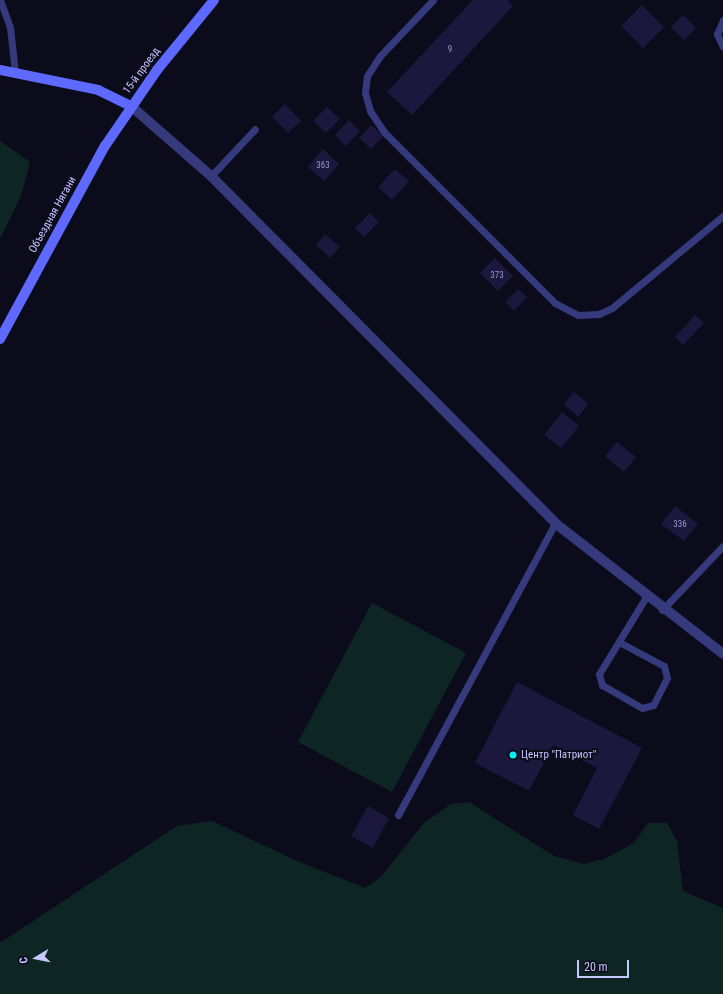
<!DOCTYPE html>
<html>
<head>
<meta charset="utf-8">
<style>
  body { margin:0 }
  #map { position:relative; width:723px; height:994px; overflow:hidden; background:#0c0b1c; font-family:"Roboto Condensed",sans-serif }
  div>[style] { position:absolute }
  .green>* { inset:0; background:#0e2623 }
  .building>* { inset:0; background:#1b173d }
  .lane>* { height:7px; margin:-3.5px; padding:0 3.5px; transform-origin:3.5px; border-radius:3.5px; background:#353a7c }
  .street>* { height:10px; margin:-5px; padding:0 5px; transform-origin:5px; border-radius:5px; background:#353a7c }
  .secondary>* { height:10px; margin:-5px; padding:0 5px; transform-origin:5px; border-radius:5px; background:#5d69ff }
  .dots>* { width:11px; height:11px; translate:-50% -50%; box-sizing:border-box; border:2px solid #0c0b1c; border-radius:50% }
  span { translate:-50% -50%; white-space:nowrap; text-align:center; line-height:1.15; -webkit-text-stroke:4px #0c0b1c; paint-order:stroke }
  .number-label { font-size:9px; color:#9c9ace }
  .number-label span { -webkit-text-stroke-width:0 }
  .street-label { font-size:11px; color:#c7c6ff }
  .poi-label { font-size:11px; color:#c7c6ff }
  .left { translate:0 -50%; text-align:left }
  .north { position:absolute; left:16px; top:938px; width:40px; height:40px; -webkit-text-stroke:3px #0c0b1c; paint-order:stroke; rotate:260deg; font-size:11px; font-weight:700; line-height:16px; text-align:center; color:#c7c6ff }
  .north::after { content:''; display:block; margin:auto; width:14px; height:18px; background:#c7c6ff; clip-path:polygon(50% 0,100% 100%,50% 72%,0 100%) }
  .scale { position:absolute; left:577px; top:960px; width:52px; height:18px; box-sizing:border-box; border:2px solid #c7c6ff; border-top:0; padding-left:5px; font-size:12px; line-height:14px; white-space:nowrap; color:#c7c6ff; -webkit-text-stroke:3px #0c0b1c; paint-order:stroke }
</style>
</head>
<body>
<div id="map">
  <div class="green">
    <div style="clip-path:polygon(0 141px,30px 162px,21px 196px,0 239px)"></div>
    <div style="clip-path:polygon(372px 603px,466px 653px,392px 792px,298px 742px)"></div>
    <div style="clip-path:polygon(469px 802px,554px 856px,584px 864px,604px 859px,634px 843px,648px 823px,667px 823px,677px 841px,683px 891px,723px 908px,723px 994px,0 994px,0 943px,177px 826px,212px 821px,297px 861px,365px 888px,381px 877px,423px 824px,451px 804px)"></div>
  </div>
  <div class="building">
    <div style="clip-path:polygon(473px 0,507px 0,513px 6px,412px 115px,387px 92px)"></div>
    <div style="clip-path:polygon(642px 5px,664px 27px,643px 48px,621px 26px)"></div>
    <div style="clip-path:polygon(683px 15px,696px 28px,684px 40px,671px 27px)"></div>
    <div style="clip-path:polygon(285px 104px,301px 121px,288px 133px,272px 117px)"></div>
    <div style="clip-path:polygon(327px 107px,340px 119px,326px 133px,313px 121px)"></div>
    <div style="clip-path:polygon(349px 120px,360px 131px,346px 146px,335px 135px)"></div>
    <div style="clip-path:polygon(371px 125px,383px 136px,371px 149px,359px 138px)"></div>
    <div style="clip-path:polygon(323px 149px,339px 164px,324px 181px,308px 167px)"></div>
    <div style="clip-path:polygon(395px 169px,409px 181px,392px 200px,378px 187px)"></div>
    <div style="clip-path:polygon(370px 213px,379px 222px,364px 237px,355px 228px)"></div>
    <div style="clip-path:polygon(325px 234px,340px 247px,330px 258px,316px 245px)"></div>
    <div style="clip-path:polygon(495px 258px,513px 276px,498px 291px,480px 273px)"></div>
    <div style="clip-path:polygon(518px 289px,527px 297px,514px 311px,505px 302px)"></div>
    <div style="clip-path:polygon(695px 315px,704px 323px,683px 345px,675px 337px)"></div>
    <div style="clip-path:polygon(574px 392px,588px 404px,578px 417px,564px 404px)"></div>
    <div style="clip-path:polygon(562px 412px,579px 426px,561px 448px,544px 435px)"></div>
    <div style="clip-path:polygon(617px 442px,636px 457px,624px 472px,605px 456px)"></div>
    <div style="clip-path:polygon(675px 506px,698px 524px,684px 541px,661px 524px)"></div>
    <div style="clip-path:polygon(517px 682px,642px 748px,599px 829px,573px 815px,597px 768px,553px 745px,529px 791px,475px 763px)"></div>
    <div style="clip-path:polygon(368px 806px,389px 818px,373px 848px,351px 836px)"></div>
  </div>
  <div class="lane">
    <div style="left:0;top:0;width:29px;rotate:70deg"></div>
    <div style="left:10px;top:27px;width:46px;rotate:83.8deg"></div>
    <div style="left:433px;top:0;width:77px;rotate:133.4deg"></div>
    <div style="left:380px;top:56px;width:24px;rotate:123deg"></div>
    <div style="left:367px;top:76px;width:17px;rotate:97deg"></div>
    <div style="left:365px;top:93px;width:19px;rotate:74deg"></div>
    <div style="left:370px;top:111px;width:25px;rotate:56deg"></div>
    <div style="left:384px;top:132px;width:242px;rotate:45deg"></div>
    <div style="left:555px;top:303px;width:26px;rotate:28deg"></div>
    <div style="left:578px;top:315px;width:21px;rotate:-3deg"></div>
    <div style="left:599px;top:314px;width:14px;rotate:-25deg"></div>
    <div style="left:612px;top:308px;width:144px;rotate:-39.7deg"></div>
    <div style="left:723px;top:20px;width:15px;rotate:113deg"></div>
    <div style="left:717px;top:34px;width:14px;rotate:65deg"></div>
    <div style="left:211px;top:176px;width:64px;rotate:-46.9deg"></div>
    <div style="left:662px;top:610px;width:88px;rotate:-46.4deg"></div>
    <div style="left:619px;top:642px;width:51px;rotate:28.1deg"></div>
    <div style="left:664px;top:666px;width:12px;rotate:76deg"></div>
    <div style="left:667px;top:678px;width:30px;rotate:117deg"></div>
    <div style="left:653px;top:705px;width:11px;rotate:165deg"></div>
    <div style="left:642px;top:708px;width:46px;rotate:-150.1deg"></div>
    <div style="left:602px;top:685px;width:11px;rotate:-105deg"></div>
    <div style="left:599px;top:674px;width:90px;rotate:-58.6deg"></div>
    <div style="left:398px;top:815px;width:332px;rotate:-61.7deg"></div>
  </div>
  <div class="street">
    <div style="left:131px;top:106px;width:106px;rotate:41.2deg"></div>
    <div style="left:211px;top:176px;width:489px;rotate:45.2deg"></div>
    <div style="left:555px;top:523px;width:213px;rotate:37.9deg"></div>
  </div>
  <div class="secondary">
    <div style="left:0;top:70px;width:100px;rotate:11.5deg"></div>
    <div style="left:98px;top:90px;width:37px;rotate:26deg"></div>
    <div style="left:0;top:339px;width:220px;rotate:-61.5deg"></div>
    <div style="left:105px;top:146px;width:92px;rotate:-55.6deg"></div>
    <div style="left:157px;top:70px;width:90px;rotate:-50.8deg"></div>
  </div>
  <div class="dots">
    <div style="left:513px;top:755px;background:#00f0f1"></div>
  </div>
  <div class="number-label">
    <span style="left:450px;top:49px">9</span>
    <span style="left:323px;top:165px">363</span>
    <span style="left:497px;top:275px">373</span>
    <span style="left:680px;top:524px">336</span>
  </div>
  <div class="street-label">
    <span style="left:142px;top:71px;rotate:-54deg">15-й проезд</span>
    <span style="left:53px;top:215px;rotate:-61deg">Объездная Нягани</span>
  </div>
  <div class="poi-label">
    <span class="left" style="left:521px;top:755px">Центр "Патриот"</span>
  </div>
  <div class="north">С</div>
  <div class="scale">20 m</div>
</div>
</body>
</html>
